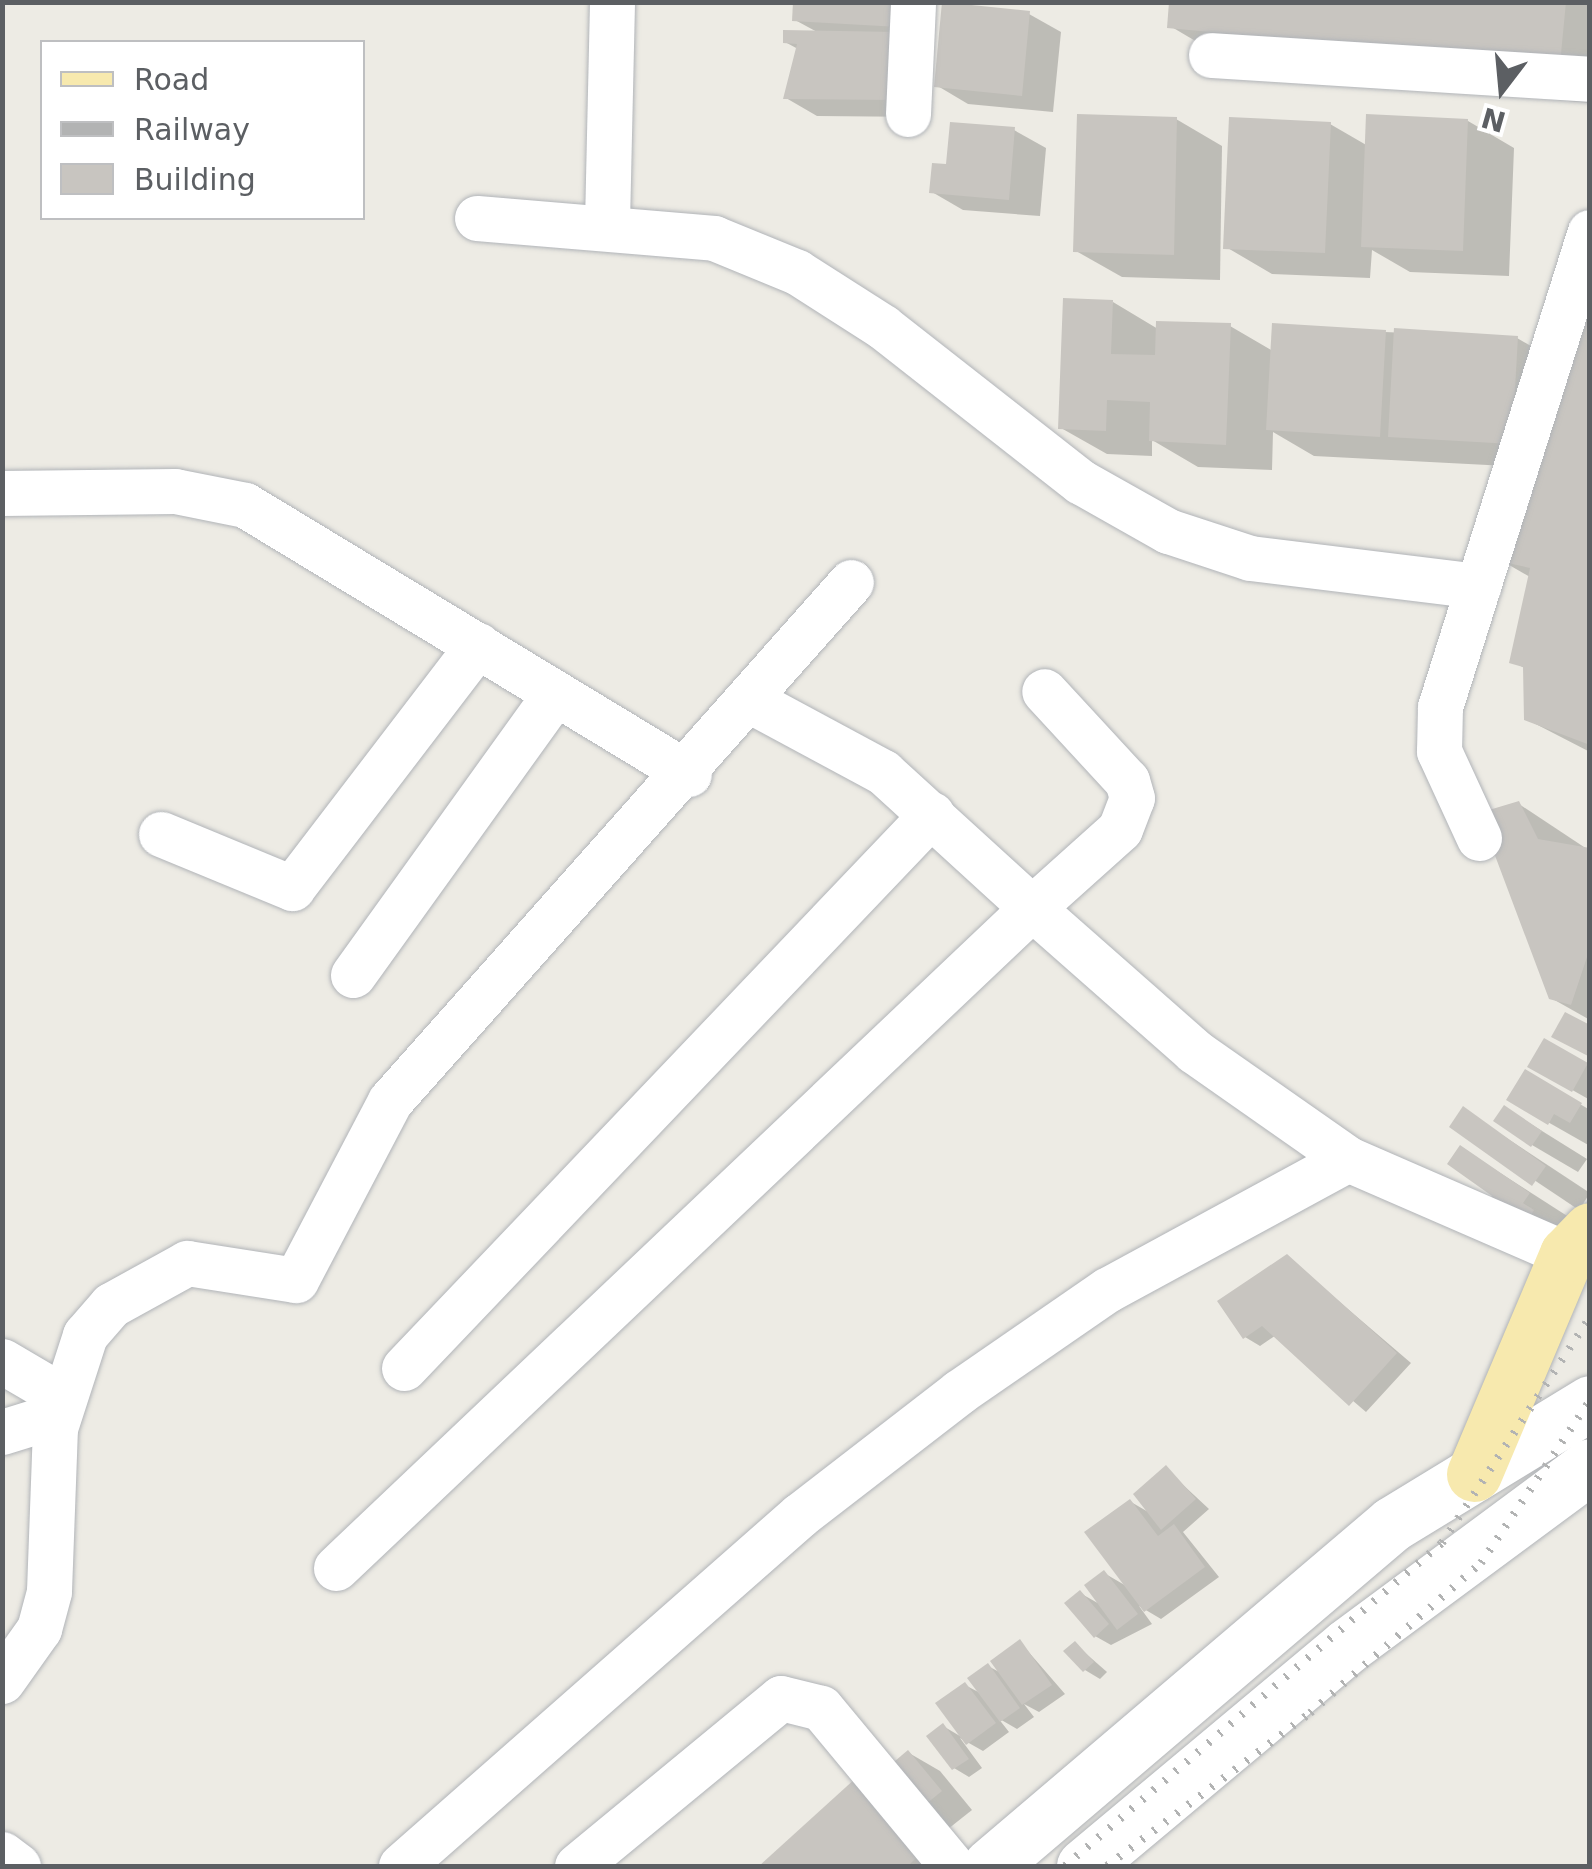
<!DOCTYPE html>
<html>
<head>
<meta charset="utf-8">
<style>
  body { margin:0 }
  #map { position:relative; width:1592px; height:1869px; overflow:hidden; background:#edebe4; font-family:"DejaVu Sans",sans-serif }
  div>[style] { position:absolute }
  .shadow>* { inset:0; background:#0003 }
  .building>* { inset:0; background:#c8c5c0 }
  .roads { filter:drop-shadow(0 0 2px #b1b4b8) drop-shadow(0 0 2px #b1b4b8) }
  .street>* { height:45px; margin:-22.5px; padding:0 22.5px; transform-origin:22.5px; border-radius:22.5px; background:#fff }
  .secondary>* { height:55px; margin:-27.5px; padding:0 27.5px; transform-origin:27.5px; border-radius:27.5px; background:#fff }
  .primary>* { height:55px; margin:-27.5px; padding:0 27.5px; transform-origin:27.5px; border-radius:27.5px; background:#f7e9ae }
  .rail>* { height:8px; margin-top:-4px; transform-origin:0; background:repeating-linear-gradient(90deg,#b2b3b3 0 2.5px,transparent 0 14.5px) }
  span { translate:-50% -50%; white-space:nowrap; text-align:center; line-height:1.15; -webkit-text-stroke:8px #fff; paint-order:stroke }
  .frame { position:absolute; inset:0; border:5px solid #5c5f63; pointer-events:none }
  .legend { position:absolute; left:40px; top:40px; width:325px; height:180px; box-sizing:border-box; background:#fff; border:2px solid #bebfc1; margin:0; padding:12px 18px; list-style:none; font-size:30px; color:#5c5f63 }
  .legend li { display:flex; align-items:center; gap:20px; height:50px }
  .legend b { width:50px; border:2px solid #bebfc1 }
  .north { position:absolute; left:1452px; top:40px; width:100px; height:100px; -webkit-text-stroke:8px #fff; paint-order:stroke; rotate:196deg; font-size:28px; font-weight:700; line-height:40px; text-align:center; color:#5c5f63 }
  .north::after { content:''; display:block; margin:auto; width:35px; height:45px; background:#5c5f63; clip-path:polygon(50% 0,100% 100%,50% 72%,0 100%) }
</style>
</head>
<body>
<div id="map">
  <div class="shadow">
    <div style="clip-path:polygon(932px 2px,926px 117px,817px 116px,786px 98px,798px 49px,785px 42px,819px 33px,795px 20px)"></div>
    <div style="clip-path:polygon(1172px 2px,1590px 2px,1590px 103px,1248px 72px,1170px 26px)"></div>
    <div style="clip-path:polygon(1029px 14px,1061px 32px,1053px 112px,968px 104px,936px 85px)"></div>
    <div style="clip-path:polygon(1176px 119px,1222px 146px,1220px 280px,1122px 277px,1076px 251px)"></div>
    <div style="clip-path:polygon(1468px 121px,1514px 148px,1509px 276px,1410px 272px,1372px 250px,1370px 278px,1272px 274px,1226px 247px,1330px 124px,1368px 146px)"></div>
    <div style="clip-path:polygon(1014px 130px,1046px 148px,1040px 216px,963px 210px,932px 192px,948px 167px)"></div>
    <div style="clip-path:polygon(1590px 258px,1590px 752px,1526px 719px,1526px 669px,1512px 661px,1530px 577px,1497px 558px,1526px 467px,1314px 456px,1273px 432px,1272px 470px,1198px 467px,1152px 440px,1152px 456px,1107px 454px,1061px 428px,1113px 302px,1158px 329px,1230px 326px,1273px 351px,1385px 332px,1517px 338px,1558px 362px)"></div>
    <div style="clip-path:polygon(1519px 804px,1590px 851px,1590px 1020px,1551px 998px)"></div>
    <div style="clip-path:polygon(1544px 1041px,1590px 1067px,1590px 1100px,1530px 1066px)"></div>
    <div style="clip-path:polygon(1526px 1072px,1590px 1110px,1590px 1146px,1509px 1100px)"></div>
    <div style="clip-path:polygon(1505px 1108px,1587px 1159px,1578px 1172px,1532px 1145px)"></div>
    <div style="clip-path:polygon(1464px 1110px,1590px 1193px,1579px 1210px,1453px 1126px)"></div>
    <div style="clip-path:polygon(1461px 1148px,1575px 1221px,1568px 1254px,1496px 1195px)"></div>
    <div style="clip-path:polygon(1287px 1257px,1411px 1363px,1366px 1412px,1276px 1335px,1260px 1346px,1245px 1337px)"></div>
    <div style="clip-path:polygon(1166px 1469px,1209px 1509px,1183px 1532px,1219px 1577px,1161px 1619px,1139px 1606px,1152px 1624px,1111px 1645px,1095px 1636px,1080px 1593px,1103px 1606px,1104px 1573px,1128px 1587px,1131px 1502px,1150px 1513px)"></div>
    <div style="clip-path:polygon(1020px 1642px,1065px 1694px,1039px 1712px,1024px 1704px,1034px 1717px,1017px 1729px,998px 1718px,1009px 1732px,983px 1751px,960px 1738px,982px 1768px,969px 1777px,954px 1768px,943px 1726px,965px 1739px,965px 1685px,984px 1695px,988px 1666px,1003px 1674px)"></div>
    <div style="clip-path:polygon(1075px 1644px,1107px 1672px,1100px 1679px,1085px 1670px)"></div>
    <div style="clip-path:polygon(909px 1753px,940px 1771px,972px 1810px,948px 1829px,917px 1811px)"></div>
    <div style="clip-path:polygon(857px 1780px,954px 1866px,763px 1866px)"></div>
  </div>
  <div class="building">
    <div style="clip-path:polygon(793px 2px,900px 2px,899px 27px,792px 21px)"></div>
    <div style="clip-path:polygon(942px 2px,1030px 11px,1022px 96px,934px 87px)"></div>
    <div style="clip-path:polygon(1169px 2px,1566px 2px,1560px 64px,1167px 28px)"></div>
    <div style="clip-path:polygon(783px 30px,897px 32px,896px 100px,783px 99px,797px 44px,783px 43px)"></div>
    <div style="clip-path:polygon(1077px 114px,1177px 117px,1174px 255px,1073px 252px)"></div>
    <div style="clip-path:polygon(1366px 114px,1468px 119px,1463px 251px,1361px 247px)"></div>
    <div style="clip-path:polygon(1229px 117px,1331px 122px,1325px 253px,1223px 249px)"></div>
    <div style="clip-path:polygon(950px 122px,1015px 127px,1009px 200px,929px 193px,932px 163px,946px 164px)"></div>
    <div style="clip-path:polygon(1590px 253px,1590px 745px,1524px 720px,1523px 667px,1509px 663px,1530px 568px,1494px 560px)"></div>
    <div style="clip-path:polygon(1063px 298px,1113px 300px,1111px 354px,1155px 355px,1156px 321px,1231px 323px,1226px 445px,1149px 441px,1150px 402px,1107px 400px,1106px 431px,1058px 429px)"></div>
    <div style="clip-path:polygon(1272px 323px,1386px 330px,1380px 437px,1266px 430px)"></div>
    <div style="clip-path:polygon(1394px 328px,1518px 336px,1512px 444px,1388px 437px)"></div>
    <div style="clip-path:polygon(1519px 801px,1538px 839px,1590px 848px,1590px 948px,1571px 1005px,1549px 999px,1479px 813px)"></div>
    <div style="clip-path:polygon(1565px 1012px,1590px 1025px,1590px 1057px,1551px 1037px)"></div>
    <div style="clip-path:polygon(1544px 1038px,1588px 1063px,1572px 1092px,1527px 1067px)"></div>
    <div style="clip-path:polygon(1525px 1069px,1582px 1103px,1570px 1123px,1554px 1114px,1548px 1125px,1506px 1100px)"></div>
    <div style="clip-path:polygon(1504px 1105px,1542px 1131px,1531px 1147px,1493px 1121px)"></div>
    <div style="clip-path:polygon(1463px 1106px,1546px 1166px,1532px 1186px,1449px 1127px)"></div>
    <div style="clip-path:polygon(1460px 1145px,1530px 1193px,1523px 1203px,1534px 1210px,1521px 1230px,1485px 1208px,1492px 1196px,1447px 1164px)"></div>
    <div style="clip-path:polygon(1287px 1254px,1397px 1353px,1349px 1406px,1262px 1326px,1243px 1339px,1217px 1301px)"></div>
    <div style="clip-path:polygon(1166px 1465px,1196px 1499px,1161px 1530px,1133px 1494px)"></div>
    <div style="clip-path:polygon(1130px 1499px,1158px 1536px,1174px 1524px,1205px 1567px,1144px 1612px,1084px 1532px)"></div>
    <div style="clip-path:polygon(1104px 1570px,1138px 1614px,1117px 1630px,1084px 1585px)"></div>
    <div style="clip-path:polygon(1080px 1590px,1109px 1624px,1094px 1638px,1064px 1603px)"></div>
    <div style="clip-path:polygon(1020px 1639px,1052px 1685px,1022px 1705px,990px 1661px)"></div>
    <div style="clip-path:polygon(1075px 1641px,1094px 1662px,1083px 1672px,1063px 1651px)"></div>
    <div style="clip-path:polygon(988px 1663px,1020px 1708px,1000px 1722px,967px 1678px)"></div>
    <div style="clip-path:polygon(965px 1682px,996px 1723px,966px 1745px,935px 1703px)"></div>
    <div style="clip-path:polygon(943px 1723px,969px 1759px,952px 1770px,926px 1736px)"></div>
    <div style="clip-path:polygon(908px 1750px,942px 1791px,915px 1813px,882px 1772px)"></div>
    <div style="clip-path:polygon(857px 1777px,921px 1853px,908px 1866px,759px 1866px)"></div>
  </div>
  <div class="roads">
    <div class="street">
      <div style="left:1211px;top:55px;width:380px;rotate:3.6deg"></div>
      <div style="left:908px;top:114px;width:112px;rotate:-87.4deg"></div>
      <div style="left:477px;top:218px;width:238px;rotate:4.8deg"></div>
      <div style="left:714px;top:238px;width:90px;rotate:22.3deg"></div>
      <div style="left:797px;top:272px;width:102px;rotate:32.6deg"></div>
      <div style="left:883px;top:327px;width:251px;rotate:38.1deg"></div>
      <div style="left:1081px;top:482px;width:100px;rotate:29.4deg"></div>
      <div style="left:1168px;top:531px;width:86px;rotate:18.2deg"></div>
      <div style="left:1250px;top:558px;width:230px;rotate:7deg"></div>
      <div style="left:607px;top:223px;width:221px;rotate:-88.7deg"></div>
      <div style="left:2px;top:493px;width:173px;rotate:-0.7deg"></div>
      <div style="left:175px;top:491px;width:71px;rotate:11.3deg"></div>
      <div style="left:245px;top:505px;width:519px;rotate:31.21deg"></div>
      <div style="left:753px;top:702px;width:148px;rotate:28.3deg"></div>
      <div style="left:883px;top:772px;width:202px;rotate:42.4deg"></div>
      <div style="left:1032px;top:908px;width:118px;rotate:-41.9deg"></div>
      <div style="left:1120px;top:829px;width:33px;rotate:-69deg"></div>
      <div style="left:1132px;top:798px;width:18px;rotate:-106deg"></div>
      <div style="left:1127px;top:781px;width:122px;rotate:-132.7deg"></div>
      <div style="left:161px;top:834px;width:142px;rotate:22.4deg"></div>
      <div style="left:292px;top:888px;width:306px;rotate:-52.6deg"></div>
      <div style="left:1479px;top:838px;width:96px;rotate:-114.7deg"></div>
      <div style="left:1439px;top:751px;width:44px;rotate:-88.7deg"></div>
      <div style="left:1440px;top:707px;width:498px;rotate:-72.5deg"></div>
      <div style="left:353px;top:975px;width:347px;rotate:-54.3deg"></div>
      <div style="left:2px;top:1361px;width:67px;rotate:30.4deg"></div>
      <div style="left:404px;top:1368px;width:765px;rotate:-46.38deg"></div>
      <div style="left:2px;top:1432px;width:58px;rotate:-17.2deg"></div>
      <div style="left:336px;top:1568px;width:959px;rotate:-43.48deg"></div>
      <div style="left:1032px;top:908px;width:216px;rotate:41.4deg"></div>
      <div style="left:1194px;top:1051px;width:188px;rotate:35deg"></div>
      <div style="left:2px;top:1681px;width:64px;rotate:-54.6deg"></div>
      <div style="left:39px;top:1629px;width:39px;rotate:-75deg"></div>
      <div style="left:49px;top:1591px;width:163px;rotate:-87.9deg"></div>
      <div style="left:55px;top:1428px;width:98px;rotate:-72.1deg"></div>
      <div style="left:85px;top:1335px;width:40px;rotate:-49deg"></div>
      <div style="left:111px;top:1305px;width:87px;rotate:-28.9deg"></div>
      <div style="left:187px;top:1263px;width:110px;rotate:8.9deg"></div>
      <div style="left:296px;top:1280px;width:202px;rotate:-62.3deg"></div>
      <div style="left:390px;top:1101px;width:694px;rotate:-48.39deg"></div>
      <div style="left:2px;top:1854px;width:20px;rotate:37deg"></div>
      <div style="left:401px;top:1866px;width:531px;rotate:-41.34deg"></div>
      <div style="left:800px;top:1515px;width:201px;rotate:-37.7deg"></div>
      <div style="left:959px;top:1392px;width:180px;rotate:-34.6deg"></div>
      <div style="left:1107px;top:1290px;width:274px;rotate:-28.5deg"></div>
      <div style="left:1348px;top:1159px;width:239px;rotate:23.5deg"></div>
      <div style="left:577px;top:1866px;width:264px;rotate:-39.5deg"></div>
      <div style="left:781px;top:1698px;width:41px;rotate:14deg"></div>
      <div style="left:821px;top:1708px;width:205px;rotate:50.3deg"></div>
    </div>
    <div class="secondary">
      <div style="left:990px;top:1866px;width:528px;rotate:-40.39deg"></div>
      <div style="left:1392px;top:1524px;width:232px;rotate:-31.4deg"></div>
      <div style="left:1084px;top:1866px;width:343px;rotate:-39.9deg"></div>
      <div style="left:1347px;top:1646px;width:302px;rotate:-36.5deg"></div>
    </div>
    <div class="primary">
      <div style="left:1474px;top:1474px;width:239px;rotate:-67.1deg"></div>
      <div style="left:1567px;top:1254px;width:33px;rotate:-46deg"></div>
    </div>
  </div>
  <div class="rail">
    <div style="left:1065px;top:1866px;width:496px;rotate:-40.6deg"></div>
    <div style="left:1442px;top:1543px;width:270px;rotate:-56.8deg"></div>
    <div style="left:1107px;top:1866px;width:254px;rotate:-37deg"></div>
    <div style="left:1310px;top:1713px;width:227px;rotate:-41.3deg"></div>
    <div style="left:1481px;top:1563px;width:196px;rotate:-56.2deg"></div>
  </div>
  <div class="frame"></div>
  <ul class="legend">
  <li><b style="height:12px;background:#f7e9ae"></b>Road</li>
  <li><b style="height:12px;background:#b2b3b3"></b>Railway</li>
  <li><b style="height:28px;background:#c8c5c0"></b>Building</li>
  </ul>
  <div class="north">N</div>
</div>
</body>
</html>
